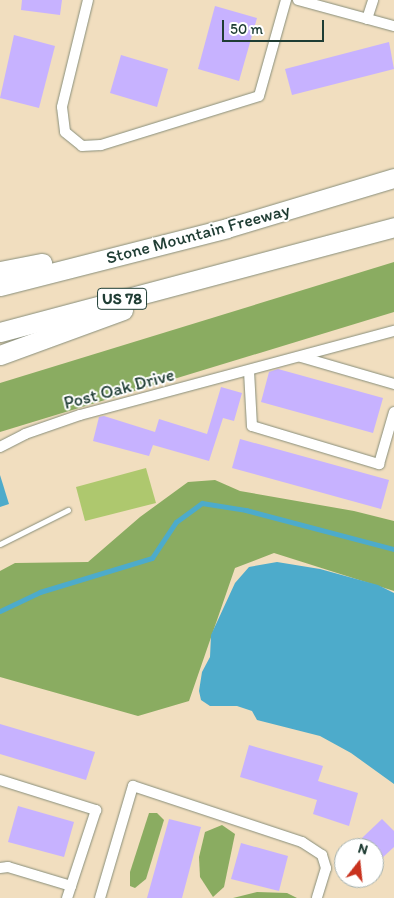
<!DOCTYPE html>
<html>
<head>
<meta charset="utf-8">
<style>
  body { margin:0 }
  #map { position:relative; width:394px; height:898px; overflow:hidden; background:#f1debf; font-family:Itim,sans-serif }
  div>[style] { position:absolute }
  .green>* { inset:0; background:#aec86e }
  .forest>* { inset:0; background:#8aac61 }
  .water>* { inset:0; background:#4dabcb }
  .stream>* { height:4.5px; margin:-2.25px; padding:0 2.25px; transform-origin:2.25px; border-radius:2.25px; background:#4dabcb }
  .building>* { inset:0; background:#c7b2ff }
  .roads { filter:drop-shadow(0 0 1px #888e7a) drop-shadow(0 0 1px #888e7a) }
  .lane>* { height:5px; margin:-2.5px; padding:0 2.5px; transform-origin:2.5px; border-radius:2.5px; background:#fff }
  .street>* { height:10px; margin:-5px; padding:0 5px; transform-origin:5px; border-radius:5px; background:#fff }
  .highway>* { height:19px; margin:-9.5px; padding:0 9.5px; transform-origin:9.5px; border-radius:9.5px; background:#fff }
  span { translate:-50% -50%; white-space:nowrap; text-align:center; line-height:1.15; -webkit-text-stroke:4px #fff; paint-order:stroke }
  .shield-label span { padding:1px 4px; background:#fff; border:1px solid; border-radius:4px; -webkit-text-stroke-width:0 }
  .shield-label { font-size:16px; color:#1f3d34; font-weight:700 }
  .street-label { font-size:18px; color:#1f3d34 }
  .north { position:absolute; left:334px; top:838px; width:50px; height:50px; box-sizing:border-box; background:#fff; border:1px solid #a5b1ae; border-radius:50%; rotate:16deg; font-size:14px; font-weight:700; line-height:20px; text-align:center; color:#1f3d34 }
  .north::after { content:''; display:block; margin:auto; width:18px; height:22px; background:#c8321e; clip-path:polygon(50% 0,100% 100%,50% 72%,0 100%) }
  .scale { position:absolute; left:222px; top:20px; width:102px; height:22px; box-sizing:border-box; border:2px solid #1f3d34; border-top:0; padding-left:6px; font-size:15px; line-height:18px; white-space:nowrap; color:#1f3d34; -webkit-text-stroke:4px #fff; paint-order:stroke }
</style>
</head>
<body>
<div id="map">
  <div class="green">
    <div style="clip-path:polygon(146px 468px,156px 503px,85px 521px,76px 487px)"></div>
  </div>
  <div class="forest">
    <div style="clip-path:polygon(394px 262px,394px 312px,0 432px,0 383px)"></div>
    <div style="clip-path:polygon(215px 480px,240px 491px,354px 511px,394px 521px,394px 591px,274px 553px,235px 568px,189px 701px,138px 716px,0 677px,0 571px,15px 563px,88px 562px,140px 517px,188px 482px)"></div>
    <div style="clip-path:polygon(149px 813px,157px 813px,164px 820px,146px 879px,135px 888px,130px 886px,130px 872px)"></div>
    <div style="clip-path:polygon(222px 825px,235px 834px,224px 887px,213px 897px,200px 877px,199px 857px,205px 832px)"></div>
    <div style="clip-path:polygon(257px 892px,287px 893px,297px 898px,233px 898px)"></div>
  </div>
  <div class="water">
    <div style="clip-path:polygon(0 475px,9px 504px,0 507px)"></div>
    <div style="clip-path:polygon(277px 562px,320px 569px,378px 585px,394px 593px,394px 784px,351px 753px,320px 736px,257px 720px,252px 711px,237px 706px,210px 706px,201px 700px,199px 691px,202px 672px,210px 657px,211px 635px,235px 583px,249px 567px)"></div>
  </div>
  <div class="stream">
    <div style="left:0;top:611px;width:44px;rotate:-25.4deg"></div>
    <div style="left:40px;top:592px;width:117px;rotate:-16.9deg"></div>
    <div style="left:152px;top:558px;width:43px;rotate:-56.3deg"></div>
    <div style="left:176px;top:522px;width:32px;rotate:-36deg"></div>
    <div style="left:202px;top:503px;width:45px;rotate:9deg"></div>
    <div style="left:246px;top:510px;width:153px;rotate:14.8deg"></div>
  </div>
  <div class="building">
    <div style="clip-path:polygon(22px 0,62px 0,60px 15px,21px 10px)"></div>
    <div style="clip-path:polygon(215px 6px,257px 18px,239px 81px,198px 69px)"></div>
    <div style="clip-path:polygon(14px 35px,55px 46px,39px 108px,0 98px)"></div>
    <div style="clip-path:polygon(389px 42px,394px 69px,292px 95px,285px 69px)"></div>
    <div style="clip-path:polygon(121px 55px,168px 69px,157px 107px,110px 93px)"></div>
    <div style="clip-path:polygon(278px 369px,383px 398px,373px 433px,261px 402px,269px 372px)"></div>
    <div style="clip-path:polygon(221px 387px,242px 393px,234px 421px,223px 418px,209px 461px,153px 445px,149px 456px,93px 441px,99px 417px,104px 416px,155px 432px,159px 419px,207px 434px)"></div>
    <div style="clip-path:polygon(240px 439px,389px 480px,381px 509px,232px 468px)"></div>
    <div style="clip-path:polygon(0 724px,95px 752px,86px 780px,0 754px)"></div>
    <div style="clip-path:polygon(249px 745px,323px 766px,318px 781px,358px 793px,349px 826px,313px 814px,317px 800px,240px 777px)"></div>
    <div style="clip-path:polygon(18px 806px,74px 822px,64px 857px,8px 842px)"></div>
    <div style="clip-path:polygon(169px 819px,201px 827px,182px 898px,147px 898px)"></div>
    <div style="clip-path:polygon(382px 819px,394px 831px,394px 847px,381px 859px,362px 838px)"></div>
    <div style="clip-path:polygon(241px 843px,288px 856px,279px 891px,231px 879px)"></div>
  </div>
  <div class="roads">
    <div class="lane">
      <div style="left:0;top:544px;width:76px;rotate:-26.6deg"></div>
    </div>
    <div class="street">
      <div style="left:88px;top:0;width:110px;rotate:103.7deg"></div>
      <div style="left:62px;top:107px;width:25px;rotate:83deg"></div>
      <div style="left:65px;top:132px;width:22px;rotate:39deg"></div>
      <div style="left:82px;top:146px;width:19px;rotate:-3deg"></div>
      <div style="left:101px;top:145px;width:165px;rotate:-17.2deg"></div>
      <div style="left:259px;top:96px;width:100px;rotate:-74.3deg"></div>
      <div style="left:298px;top:0;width:99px;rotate:15.2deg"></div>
      <div style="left:367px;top:19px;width:20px;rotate:-72deg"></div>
      <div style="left:301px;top:357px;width:97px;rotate:16.2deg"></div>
      <div style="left:249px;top:371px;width:55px;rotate:86.9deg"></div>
      <div style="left:252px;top:426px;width:133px;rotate:16.7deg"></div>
      <div style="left:379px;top:464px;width:54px;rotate:-73.9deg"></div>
      <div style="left:0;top:447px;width:28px;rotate:-27deg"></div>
      <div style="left:25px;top:434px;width:58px;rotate:-19.1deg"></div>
      <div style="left:80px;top:415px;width:325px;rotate:-15deg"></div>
      <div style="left:0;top:780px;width:101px;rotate:17.4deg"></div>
      <div style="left:96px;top:810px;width:93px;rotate:108.2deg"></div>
      <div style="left:0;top:868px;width:8px;rotate:-7deg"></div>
      <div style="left:8px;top:867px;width:66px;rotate:16.8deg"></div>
      <div style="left:100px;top:898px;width:117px;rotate:-73.6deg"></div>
      <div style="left:133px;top:786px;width:178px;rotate:18.3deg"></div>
      <div style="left:302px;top:842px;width:24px;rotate:33deg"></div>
      <div style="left:322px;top:855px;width:14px;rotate:73deg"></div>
      <div style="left:326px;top:868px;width:31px;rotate:107deg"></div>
    </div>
    <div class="highway">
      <div style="left:0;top:271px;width:43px;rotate:-10.8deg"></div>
      <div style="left:0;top:286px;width:234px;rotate:-14.3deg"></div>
      <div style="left:227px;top:228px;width:174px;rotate:-16.7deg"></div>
      <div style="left:0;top:332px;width:408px;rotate:-14.9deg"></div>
      <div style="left:0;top:355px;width:131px;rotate:-20.1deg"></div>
    </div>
  </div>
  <div class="shield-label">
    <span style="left:122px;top:299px">US 78</span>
  </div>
  <div class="street-label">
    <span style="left:198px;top:234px;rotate:-15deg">Stone Mountain Freeway</span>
    <span style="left:119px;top:389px;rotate:-15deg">Post Oak Drive</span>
  </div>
  <div class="north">N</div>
  <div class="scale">50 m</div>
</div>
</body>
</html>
